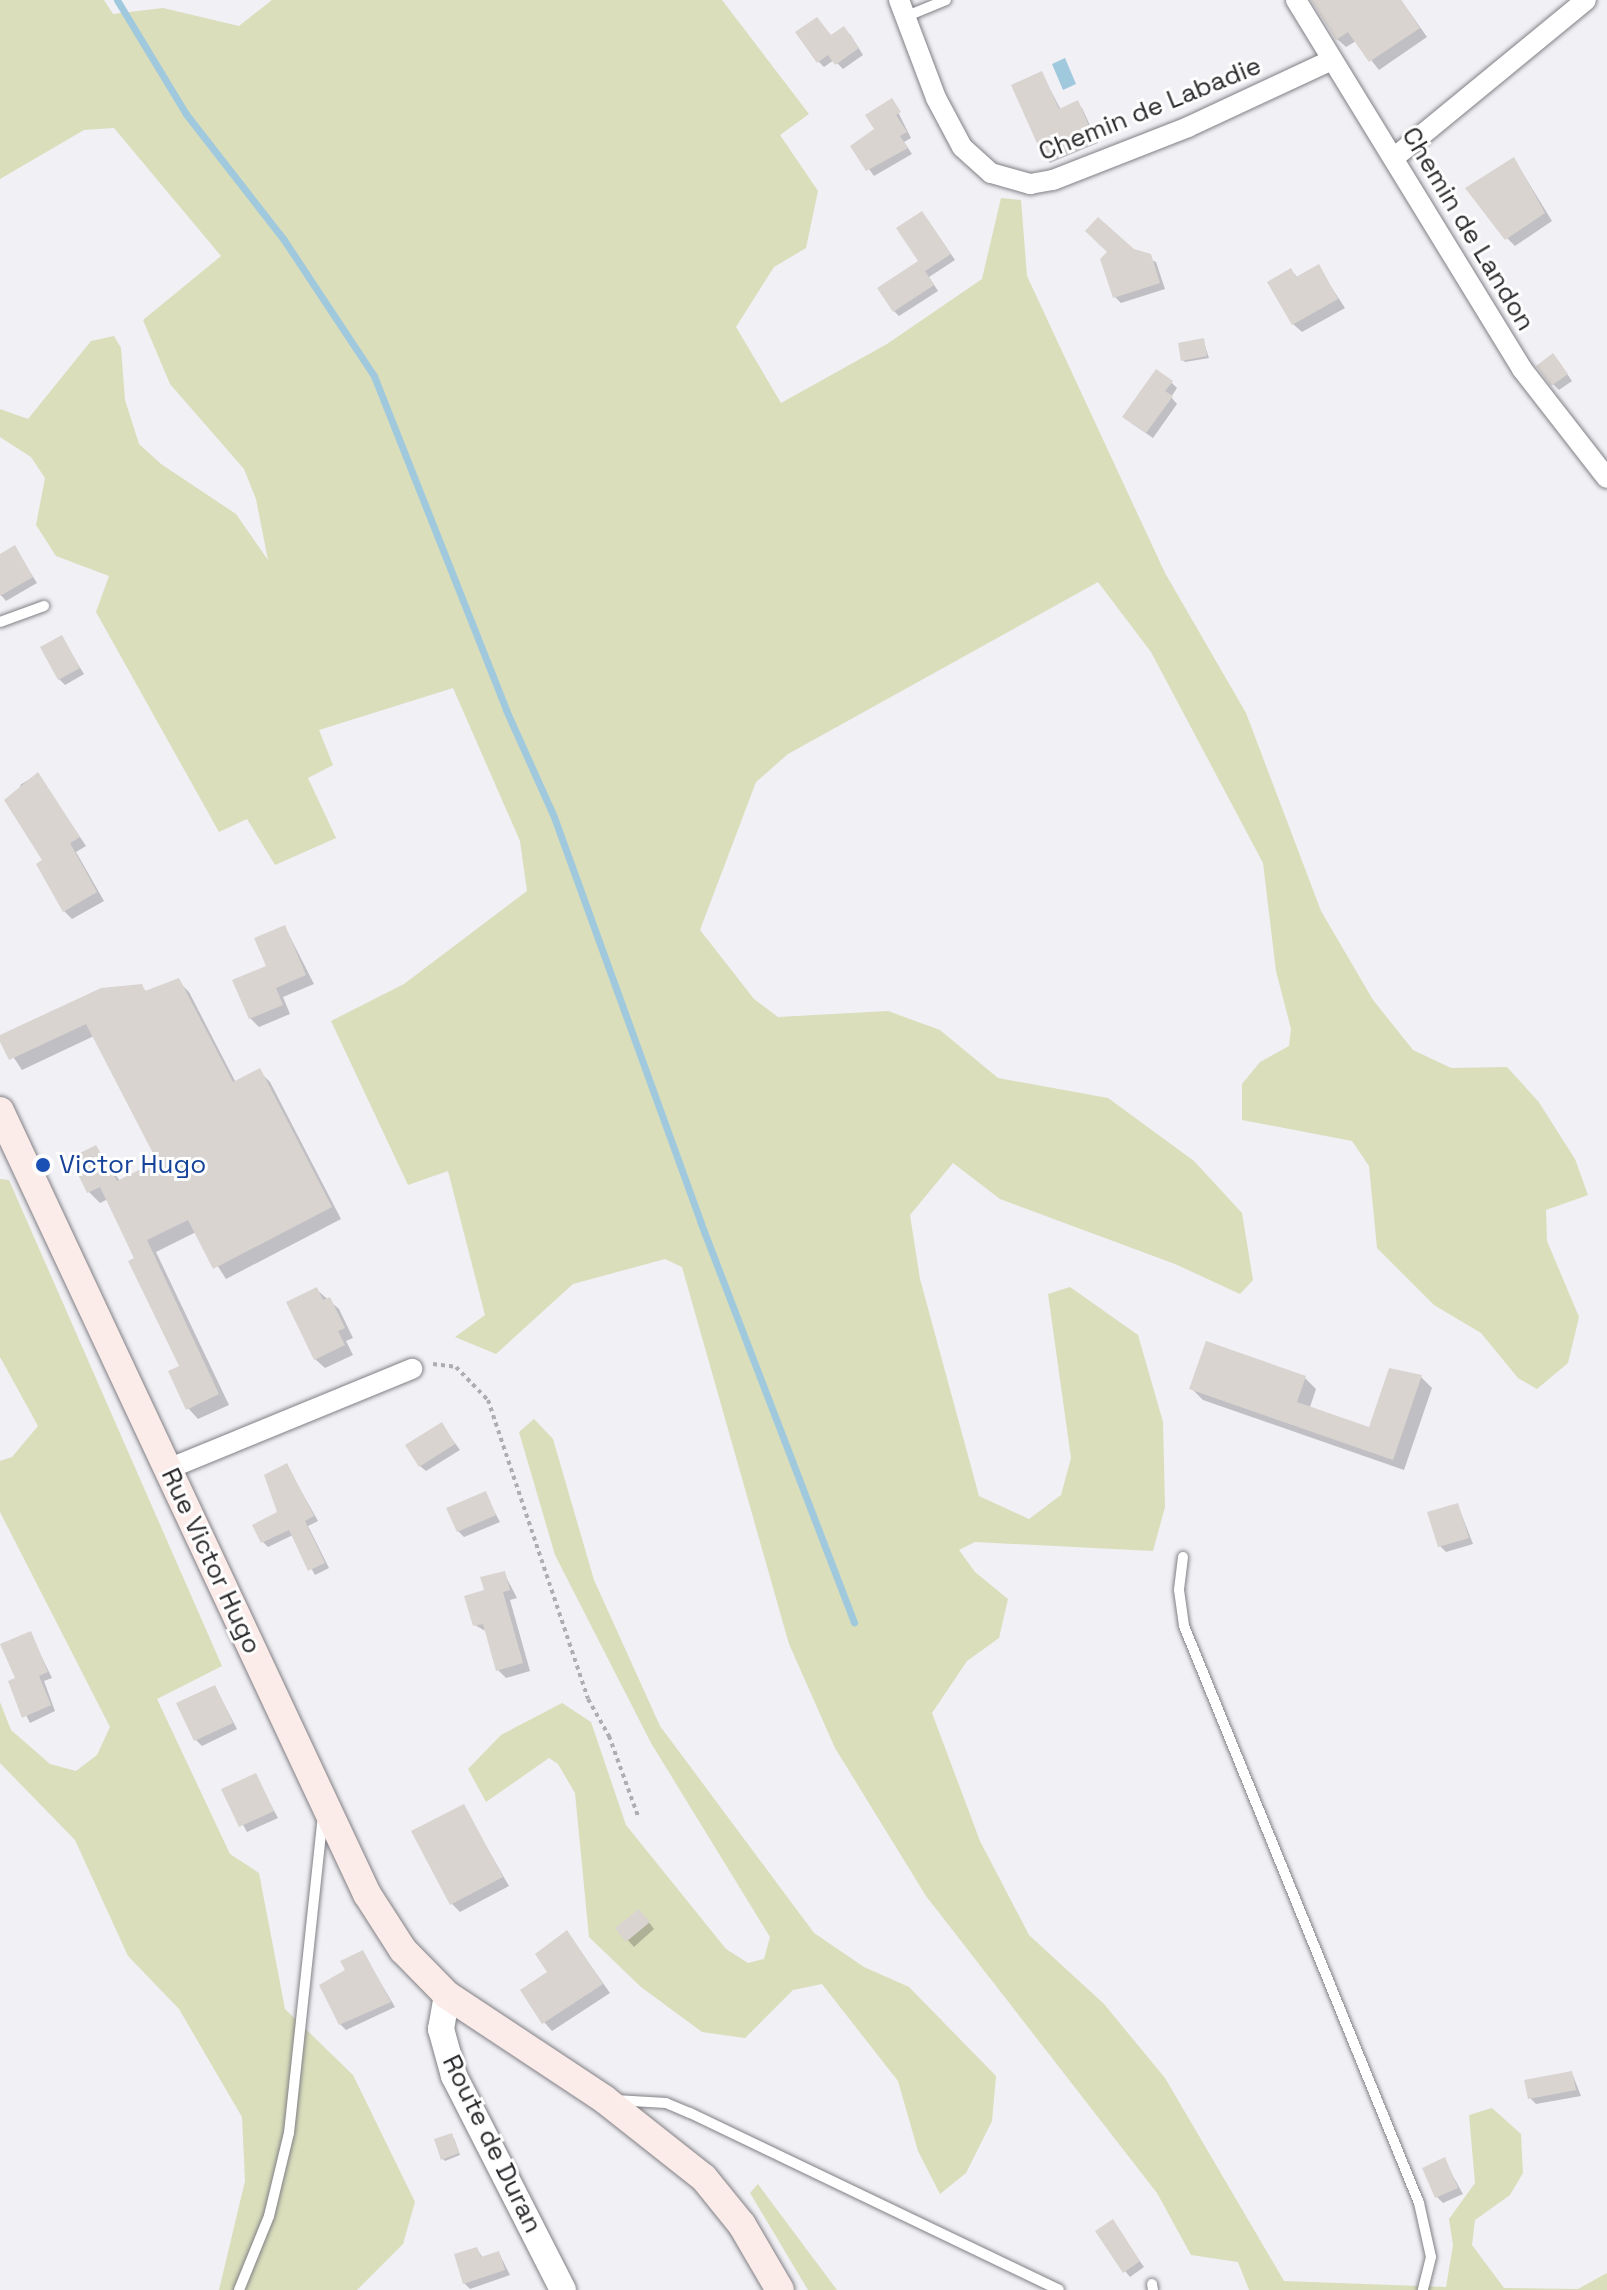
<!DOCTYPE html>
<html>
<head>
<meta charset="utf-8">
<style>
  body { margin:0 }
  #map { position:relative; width:1607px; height:2290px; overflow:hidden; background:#f0f0f5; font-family:"Space Grotesk",sans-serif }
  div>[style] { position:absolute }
  .green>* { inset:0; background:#dadebb }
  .water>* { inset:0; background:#a1c9de }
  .shadow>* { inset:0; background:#0003 }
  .stream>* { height:7px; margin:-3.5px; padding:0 3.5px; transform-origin:3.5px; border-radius:3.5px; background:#a1c9de }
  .building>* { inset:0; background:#dad4d1 }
  .path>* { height:4px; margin-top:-2px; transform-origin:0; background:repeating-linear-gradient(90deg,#aeaeb2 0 4px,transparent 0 8px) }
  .roads { filter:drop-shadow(0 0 2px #808085) drop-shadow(0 0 2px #808085) }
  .service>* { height:10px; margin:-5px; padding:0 5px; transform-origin:5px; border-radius:5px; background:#fff }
  .minor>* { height:20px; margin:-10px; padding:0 10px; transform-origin:10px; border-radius:10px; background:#fff }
  .tertiary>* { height:26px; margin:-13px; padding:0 13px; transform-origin:13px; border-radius:13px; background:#fff }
  .secondary>* { height:28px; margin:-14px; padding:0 14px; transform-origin:14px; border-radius:14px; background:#fbebe9 }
  .dots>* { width:22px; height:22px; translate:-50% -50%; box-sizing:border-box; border:4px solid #fefeff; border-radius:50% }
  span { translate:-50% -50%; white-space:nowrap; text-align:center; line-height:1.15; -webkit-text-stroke:6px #fefeff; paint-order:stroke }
  .street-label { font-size:26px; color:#2a2a2c }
  .transit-label { font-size:26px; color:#164399 }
  .left { translate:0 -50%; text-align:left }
</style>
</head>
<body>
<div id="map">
  <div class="green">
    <div style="clip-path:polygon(0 0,104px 0,113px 14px,163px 8px,239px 26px,272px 0,722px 0,809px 114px,780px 135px,818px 191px,806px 248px,774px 267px,736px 327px,781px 403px,887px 344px,982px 279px,1001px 198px,1021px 200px,1027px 276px,1165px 573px,1246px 713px,1321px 911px,1373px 1000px,1413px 1050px,1451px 1068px,1507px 1067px,1538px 1101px,1575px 1159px,1588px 1195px,1546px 1210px,1547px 1241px,1579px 1317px,1568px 1363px,1537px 1389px,1518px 1378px,1481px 1333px,1434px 1305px,1377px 1248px,1369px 1166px,1352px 1141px,1242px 1120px,1242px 1084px,1260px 1062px,1289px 1046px,1291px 1029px,1276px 971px,1263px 863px,1151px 652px,1098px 582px,788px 754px,756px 782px,700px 930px,754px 999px,778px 1017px,888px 1011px,940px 1030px,998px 1078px,1108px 1098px,1194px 1161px,1242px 1213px,1253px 1280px,1240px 1294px,1175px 1264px,1000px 1199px,953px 1163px,910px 1215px,920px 1279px,979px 1496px,1029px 1519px,1061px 1495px,1071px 1458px,1048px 1294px,1070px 1287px,1138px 1335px,1163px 1422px,1165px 1507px,1153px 1551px,975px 1542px,959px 1550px,975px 1572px,1008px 1599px,999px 1638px,967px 1661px,932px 1713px,980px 1841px,1029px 1935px,1104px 2004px,1165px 2078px,1284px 2281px,1446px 2287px,1453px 2245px,1449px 2219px,1475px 2183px,1469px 2115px,1492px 2108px,1521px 2134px,1523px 2173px,1510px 2195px,1475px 2220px,1472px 2245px,1504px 2288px,1578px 2289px,1607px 2273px,1607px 2290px,1249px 2290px,1238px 2262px,1191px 2255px,1157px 2193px,926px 1896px,835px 1748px,789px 1644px,682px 1267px,665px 1259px,573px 1284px,496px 1354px,455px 1337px,485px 1315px,448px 1171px,408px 1185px,331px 1021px,404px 984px,527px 891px,520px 841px,453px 688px,319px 730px,333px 765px,308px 778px,336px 838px,275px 865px,247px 819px,219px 832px,96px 612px,109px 576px,56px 556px,36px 525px,45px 478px,31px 457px,0 437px,0 409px,28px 419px,91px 341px,114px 336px,121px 348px,125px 400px,139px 444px,161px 464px,236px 514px,268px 560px,256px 499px,244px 469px,170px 384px,143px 320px,221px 256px,114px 128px,84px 130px,0 179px)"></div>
    <div style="clip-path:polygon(0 1179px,9px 1180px,222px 1666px,157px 1699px,230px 1854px,259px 1873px,285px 2009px,353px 2075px,415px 2202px,403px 2244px,357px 2290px,219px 2290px,245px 2181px,242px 2117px,179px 2009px,128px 1956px,75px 1840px,0 1763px,0 1702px,11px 1730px,50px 1764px,76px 1771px,97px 1755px,110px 1727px,0 1512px,0 1461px,12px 1457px,38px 1426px,0 1357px)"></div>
    <div style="clip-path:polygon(534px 1419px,553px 1439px,594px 1580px,660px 1726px,814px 1933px,864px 1967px,909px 1987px,996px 2076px,992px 2121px,966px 2173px,940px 2194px,918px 2151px,898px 2081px,822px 1984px,793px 1990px,745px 2038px,702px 2032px,641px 1987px,589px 1937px,575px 1793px,558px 1764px,549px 1758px,486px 1802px,468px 1769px,501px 1735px,562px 1703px,591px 1722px,626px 1825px,726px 1949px,748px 1963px,764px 1959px,770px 1937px,651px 1743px,555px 1555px,519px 1432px)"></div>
    <div style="clip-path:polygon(758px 2184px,769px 2199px,837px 2290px,808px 2290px,750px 2193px)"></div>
  </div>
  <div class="water">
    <div style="clip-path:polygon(1065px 58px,1076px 84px,1063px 90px,1052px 64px)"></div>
  </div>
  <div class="shadow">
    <div style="clip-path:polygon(1381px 0,1401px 0,1427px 37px,1379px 70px,1356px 41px,1346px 47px,1337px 39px)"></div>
    <div style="clip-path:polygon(850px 34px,863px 55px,843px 69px,834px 60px,824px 67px,818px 61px,831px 37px)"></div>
    <div style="clip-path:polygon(1042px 74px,1061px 110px,1077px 103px,1082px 108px,1098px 143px,1050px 163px,1045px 158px)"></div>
    <div style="clip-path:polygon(892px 100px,911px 138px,904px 142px,912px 154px,874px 176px,853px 147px,876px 130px)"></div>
    <div style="clip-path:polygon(1514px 159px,1552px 221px,1515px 246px,1507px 238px)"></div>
    <div style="clip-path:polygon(927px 219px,955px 260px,929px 277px,938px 291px,899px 316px,894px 311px,921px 262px)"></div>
    <div style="clip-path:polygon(1133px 251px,1156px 262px,1165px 289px,1121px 303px,1115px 297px)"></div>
    <div style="clip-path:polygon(1318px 267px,1345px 308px,1302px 332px,1293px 324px,1291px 270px,1298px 278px)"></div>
    <div style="clip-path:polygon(1203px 340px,1209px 358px,1185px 362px,1183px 360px)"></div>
    <div style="clip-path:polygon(1559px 362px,1572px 381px,1559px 390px,1553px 384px)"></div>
    <div style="clip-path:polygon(1171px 382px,1177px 388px,1171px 397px,1177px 404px,1153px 438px,1131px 423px)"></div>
    <div style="clip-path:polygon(15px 548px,37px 583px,6px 601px,0 594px,0 556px)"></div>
    <div style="clip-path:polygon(62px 638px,84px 674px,65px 685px,59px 679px)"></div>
    <div style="clip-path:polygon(38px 774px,86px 846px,76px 852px,104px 901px,72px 919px,64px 911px,20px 785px)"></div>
    <div style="clip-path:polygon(285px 927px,314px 984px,283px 997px,290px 1014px,259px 1027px,250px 1018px)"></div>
    <div style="clip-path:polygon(178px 981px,189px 992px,236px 1083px,259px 1071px,270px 1082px,341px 1219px,226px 1279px,196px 1232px,156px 1252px,229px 1405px,198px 1419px,188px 1408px,182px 1367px,108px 1199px,100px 1203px,89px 1192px,96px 1147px,120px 1181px,159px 1162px,94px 1036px,22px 1070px,0 1037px,141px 986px,147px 992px)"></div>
    <div style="clip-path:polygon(317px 1290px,339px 1309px,353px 1338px,346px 1341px,353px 1355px,325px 1368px,315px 1359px)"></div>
    <div style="clip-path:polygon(1421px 1377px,1432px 1388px,1404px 1470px,1203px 1400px,1192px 1389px,1305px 1378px,1316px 1389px,1310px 1407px,1370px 1430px)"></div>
    <div style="clip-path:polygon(441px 1424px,460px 1450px,426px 1471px,420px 1466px)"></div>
    <div style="clip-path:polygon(287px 1466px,318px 1521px,308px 1526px,329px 1568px,315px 1575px,293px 1535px,268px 1547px,263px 1542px,280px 1513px)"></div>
    <div style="clip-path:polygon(485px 1494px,500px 1522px,464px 1537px,458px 1531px)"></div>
    <div style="clip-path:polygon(1458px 1505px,1473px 1544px,1446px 1552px,1440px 1546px)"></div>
    <div style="clip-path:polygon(504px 1573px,517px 1598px,510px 1600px,530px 1671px,506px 1678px,498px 1670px,487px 1632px,475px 1625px,486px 1592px)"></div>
    <div style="clip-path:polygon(30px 1633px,52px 1678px,44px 1681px,55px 1711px,30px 1723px,10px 1683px,18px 1680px)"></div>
    <div style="clip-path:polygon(215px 1687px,237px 1729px,202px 1746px,196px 1740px)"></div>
    <div style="clip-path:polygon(255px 1775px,278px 1818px,247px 1832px,224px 1790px)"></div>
    <div style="clip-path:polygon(463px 1806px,509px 1886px,460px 1912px,452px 1904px)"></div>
    <div style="clip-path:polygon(645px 1917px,654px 1929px,634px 1947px,618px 1929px)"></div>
    <div style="clip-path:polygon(567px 1932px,610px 1993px,552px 2031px,544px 2022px)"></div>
    <div style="clip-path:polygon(363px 1953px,395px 2007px,346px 2030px,340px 2024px)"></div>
    <div style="clip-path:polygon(1572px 2073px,1581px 2096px,1536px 2104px,1530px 2098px)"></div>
    <div style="clip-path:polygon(454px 2138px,460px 2155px,445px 2161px,443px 2159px)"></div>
    <div style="clip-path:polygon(1444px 2160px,1463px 2194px,1443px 2203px,1437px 2197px)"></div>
    <div style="clip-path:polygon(1112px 2221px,1144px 2267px,1130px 2277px,1125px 2271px)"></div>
    <div style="clip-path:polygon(477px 2249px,483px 2258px,499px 2253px,510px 2275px,470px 2289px,464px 2283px)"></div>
  </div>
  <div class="stream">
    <div style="left:117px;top:0;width:133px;rotate:58.8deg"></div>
    <div style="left:186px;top:114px;width:160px;rotate:52.1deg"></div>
    <div style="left:284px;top:240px;width:163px;rotate:56.5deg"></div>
    <div style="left:374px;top:376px;width:359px;rotate:68.4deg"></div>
    <div style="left:506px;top:710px;width:117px;rotate:65.8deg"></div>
    <div style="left:554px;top:817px;width:430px;rotate:70.1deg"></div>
    <div style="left:700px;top:1221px;width:430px;rotate:69deg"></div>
  </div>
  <div class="building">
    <div style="clip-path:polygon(1311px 0,1401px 0,1420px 28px,1369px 62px,1348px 32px,1336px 40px)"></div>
    <div style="clip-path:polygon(817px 17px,831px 35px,844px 26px,859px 48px,835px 65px,828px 55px,817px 63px,795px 32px)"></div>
    <div style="clip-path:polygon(1042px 71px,1059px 109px,1078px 100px,1094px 138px,1044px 159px,1011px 85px)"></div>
    <div style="clip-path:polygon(892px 98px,901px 112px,896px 115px,907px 132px,900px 136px,908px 148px,866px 171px,850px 146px,874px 129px,865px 115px)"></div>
    <div style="clip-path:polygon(1514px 157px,1545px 213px,1505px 240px,1465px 188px)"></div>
    <div style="clip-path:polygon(922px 211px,951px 254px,925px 271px,934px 285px,893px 312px,877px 288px,918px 261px,896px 228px)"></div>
    <div style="clip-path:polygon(1098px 217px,1134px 249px,1151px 254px,1160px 283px,1113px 298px,1100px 259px,1107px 252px,1085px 231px)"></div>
    <div style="clip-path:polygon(1319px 264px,1338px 299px,1292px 325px,1267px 282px,1291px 268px,1296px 277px)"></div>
    <div style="clip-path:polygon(1204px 338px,1207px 356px,1181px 361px,1178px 343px)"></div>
    <div style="clip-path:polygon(1553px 353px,1568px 374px,1551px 386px,1536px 366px)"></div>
    <div style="clip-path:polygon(1156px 369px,1173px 381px,1165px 391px,1173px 396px,1146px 433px,1122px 417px)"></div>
    <div style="clip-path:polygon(15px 545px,33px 577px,0 596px,0 554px)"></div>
    <div style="clip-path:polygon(62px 635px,80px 668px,58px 680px,40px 647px)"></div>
    <div style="clip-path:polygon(38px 772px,80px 837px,70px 843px,97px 892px,63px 912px,36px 864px,42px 860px,4px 800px)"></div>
    <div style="clip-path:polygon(285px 925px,306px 975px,276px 988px,283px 1005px,249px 1019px,232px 980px,266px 966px,254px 938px)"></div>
    <div style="clip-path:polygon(179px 978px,233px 1082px,260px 1068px,332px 1207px,213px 1269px,188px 1220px,147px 1240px,219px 1394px,186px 1410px,168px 1371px,179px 1366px,128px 1261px,134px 1258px,100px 1187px,87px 1193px,70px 1158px,96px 1145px,117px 1181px,157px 1161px,86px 1024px,9px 1060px,0 1042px,0 1035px,101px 988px,142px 984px,145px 991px)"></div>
    <div style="clip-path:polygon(317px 1287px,323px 1300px,330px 1297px,345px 1328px,338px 1331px,345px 1345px,314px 1360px,286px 1302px)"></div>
    <div style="clip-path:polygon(1206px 1341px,1306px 1376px,1297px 1402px,1369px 1427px,1389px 1368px,1422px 1375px,1393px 1460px,1189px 1389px)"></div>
    <div style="clip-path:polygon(442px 1422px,455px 1444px,419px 1467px,405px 1445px)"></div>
    <div style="clip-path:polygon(287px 1463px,314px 1516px,305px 1521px,325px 1563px,308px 1571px,289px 1530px,261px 1543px,252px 1525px,277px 1512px,264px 1475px)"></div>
    <div style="clip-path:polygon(486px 1491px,496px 1515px,457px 1532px,446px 1508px)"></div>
    <div style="clip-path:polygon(1458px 1503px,1469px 1538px,1438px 1547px,1427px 1512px)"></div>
    <div style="clip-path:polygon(505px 1571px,510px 1590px,503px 1592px,523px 1663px,496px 1671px,483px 1624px,473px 1626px,464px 1596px,484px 1590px,480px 1577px)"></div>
    <div style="clip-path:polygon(31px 1631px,48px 1672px,39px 1676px,51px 1705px,22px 1718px,8px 1681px,15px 1678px,0 1644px)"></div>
    <div style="clip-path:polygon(215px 1685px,233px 1723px,194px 1741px,176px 1703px)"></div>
    <div style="clip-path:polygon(256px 1773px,274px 1811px,239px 1827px,221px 1789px)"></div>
    <div style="clip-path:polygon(464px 1804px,503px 1877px,450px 1905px,411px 1831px)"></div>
    <div style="clip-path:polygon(639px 1909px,650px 1922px,626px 1942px,615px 1928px)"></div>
    <div style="clip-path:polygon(567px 1930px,603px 1984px,542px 2024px,520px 1990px,547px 1972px,535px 1954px)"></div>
    <div style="clip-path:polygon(363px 1950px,391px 2002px,339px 2025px,319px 1985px,345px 1970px,340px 1961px)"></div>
    <div style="clip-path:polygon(1572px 2071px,1576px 2090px,1528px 2099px,1524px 2080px)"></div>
    <div style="clip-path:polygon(452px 2133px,459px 2153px,441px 2160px,434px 2139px)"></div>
    <div style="clip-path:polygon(1445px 2157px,1458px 2188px,1435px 2198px,1422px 2168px)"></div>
    <div style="clip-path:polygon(1113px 2219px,1140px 2261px,1123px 2273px,1095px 2231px)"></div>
    <div style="clip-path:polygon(477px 2247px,481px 2257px,499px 2251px,505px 2270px,463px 2284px,454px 2254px)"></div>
  </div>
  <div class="path">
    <div style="left:433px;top:1364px;width:23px;rotate:7deg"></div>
    <div style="left:456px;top:1367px;width:46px;rotate:45.9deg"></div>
    <div style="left:488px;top:1400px;width:315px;rotate:71.5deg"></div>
    <div style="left:588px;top:1699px;width:43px;rotate:60.4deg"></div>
    <div style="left:609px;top:1736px;width:85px;rotate:70.1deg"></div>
  </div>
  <div class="roads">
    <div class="service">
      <div style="left:907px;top:16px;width:42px;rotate:-22.3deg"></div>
      <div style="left:0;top:622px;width:47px;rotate:-20deg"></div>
      <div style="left:1183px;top:1557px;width:33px;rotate:97deg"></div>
      <div style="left:1179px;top:1590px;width:36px;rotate:82deg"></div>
      <div style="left:1184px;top:1626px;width:623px;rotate:67.84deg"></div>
      <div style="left:1419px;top:2203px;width:55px;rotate:77.5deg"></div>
      <div style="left:1431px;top:2257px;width:34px;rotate:104deg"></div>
      <div style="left:615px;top:2100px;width:51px;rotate:3.4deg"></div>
      <div style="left:666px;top:2103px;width:26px;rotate:23deg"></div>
      <div style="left:690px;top:2113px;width:409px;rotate:25.6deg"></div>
      <div style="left:1152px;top:2284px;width:6px;rotate:81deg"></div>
      <div style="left:239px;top:2290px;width:80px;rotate:-67.9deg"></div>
      <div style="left:269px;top:2216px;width:85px;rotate:-76.5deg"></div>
      <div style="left:289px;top:2133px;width:318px;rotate:-83.9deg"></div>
    </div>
    <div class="minor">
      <div style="left:899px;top:0;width:105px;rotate:69.3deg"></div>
      <div style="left:936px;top:98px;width:55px;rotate:62deg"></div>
      <div style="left:962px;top:147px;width:39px;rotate:42deg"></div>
      <div style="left:991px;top:173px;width:41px;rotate:15.8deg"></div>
      <div style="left:1030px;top:184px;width:23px;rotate:-10deg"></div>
      <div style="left:1053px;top:180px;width:145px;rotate:-21.4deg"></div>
      <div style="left:1188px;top:127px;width:159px;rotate:-25deg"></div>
      <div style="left:1296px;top:0;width:433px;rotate:58.5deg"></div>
      <div style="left:1522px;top:369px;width:138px;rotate:52.1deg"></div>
      <div style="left:1395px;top:157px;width:247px;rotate:-39.4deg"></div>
      <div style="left:168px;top:1469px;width:264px;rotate:-22.3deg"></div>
    </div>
    <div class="tertiary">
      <div style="left:447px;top:1995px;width:35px;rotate:100deg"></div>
      <div style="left:441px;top:2029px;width:49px;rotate:74.5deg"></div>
      <div style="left:454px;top:2076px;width:240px;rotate:63deg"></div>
    </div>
    <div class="secondary">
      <div style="left:0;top:1111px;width:865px;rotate:64.89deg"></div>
      <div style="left:367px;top:1894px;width:67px;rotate:57.3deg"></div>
      <div style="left:403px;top:1950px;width:63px;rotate:45.6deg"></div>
      <div style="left:447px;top:1995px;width:188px;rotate:33.5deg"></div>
      <div style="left:604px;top:2099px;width:127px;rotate:38.3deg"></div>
      <div style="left:704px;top:2178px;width:60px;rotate:51deg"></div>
      <div style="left:742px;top:2225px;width:75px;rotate:59.7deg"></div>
    </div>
  </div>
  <div class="dots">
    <div style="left:43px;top:1165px;background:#1a4fb4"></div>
  </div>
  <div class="street-label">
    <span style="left:1150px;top:109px;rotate:-22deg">Chemin de Labadie</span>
    <span style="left:1468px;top:229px;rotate:59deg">Chemin de Landon</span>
    <span style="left:211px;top:1561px;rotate:65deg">Rue Victor Hugo</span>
    <span style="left:492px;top:2144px;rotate:64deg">Route de Duran</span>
  </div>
  <div class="transit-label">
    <span class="left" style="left:59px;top:1165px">Victor Hugo</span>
  </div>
</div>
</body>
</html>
